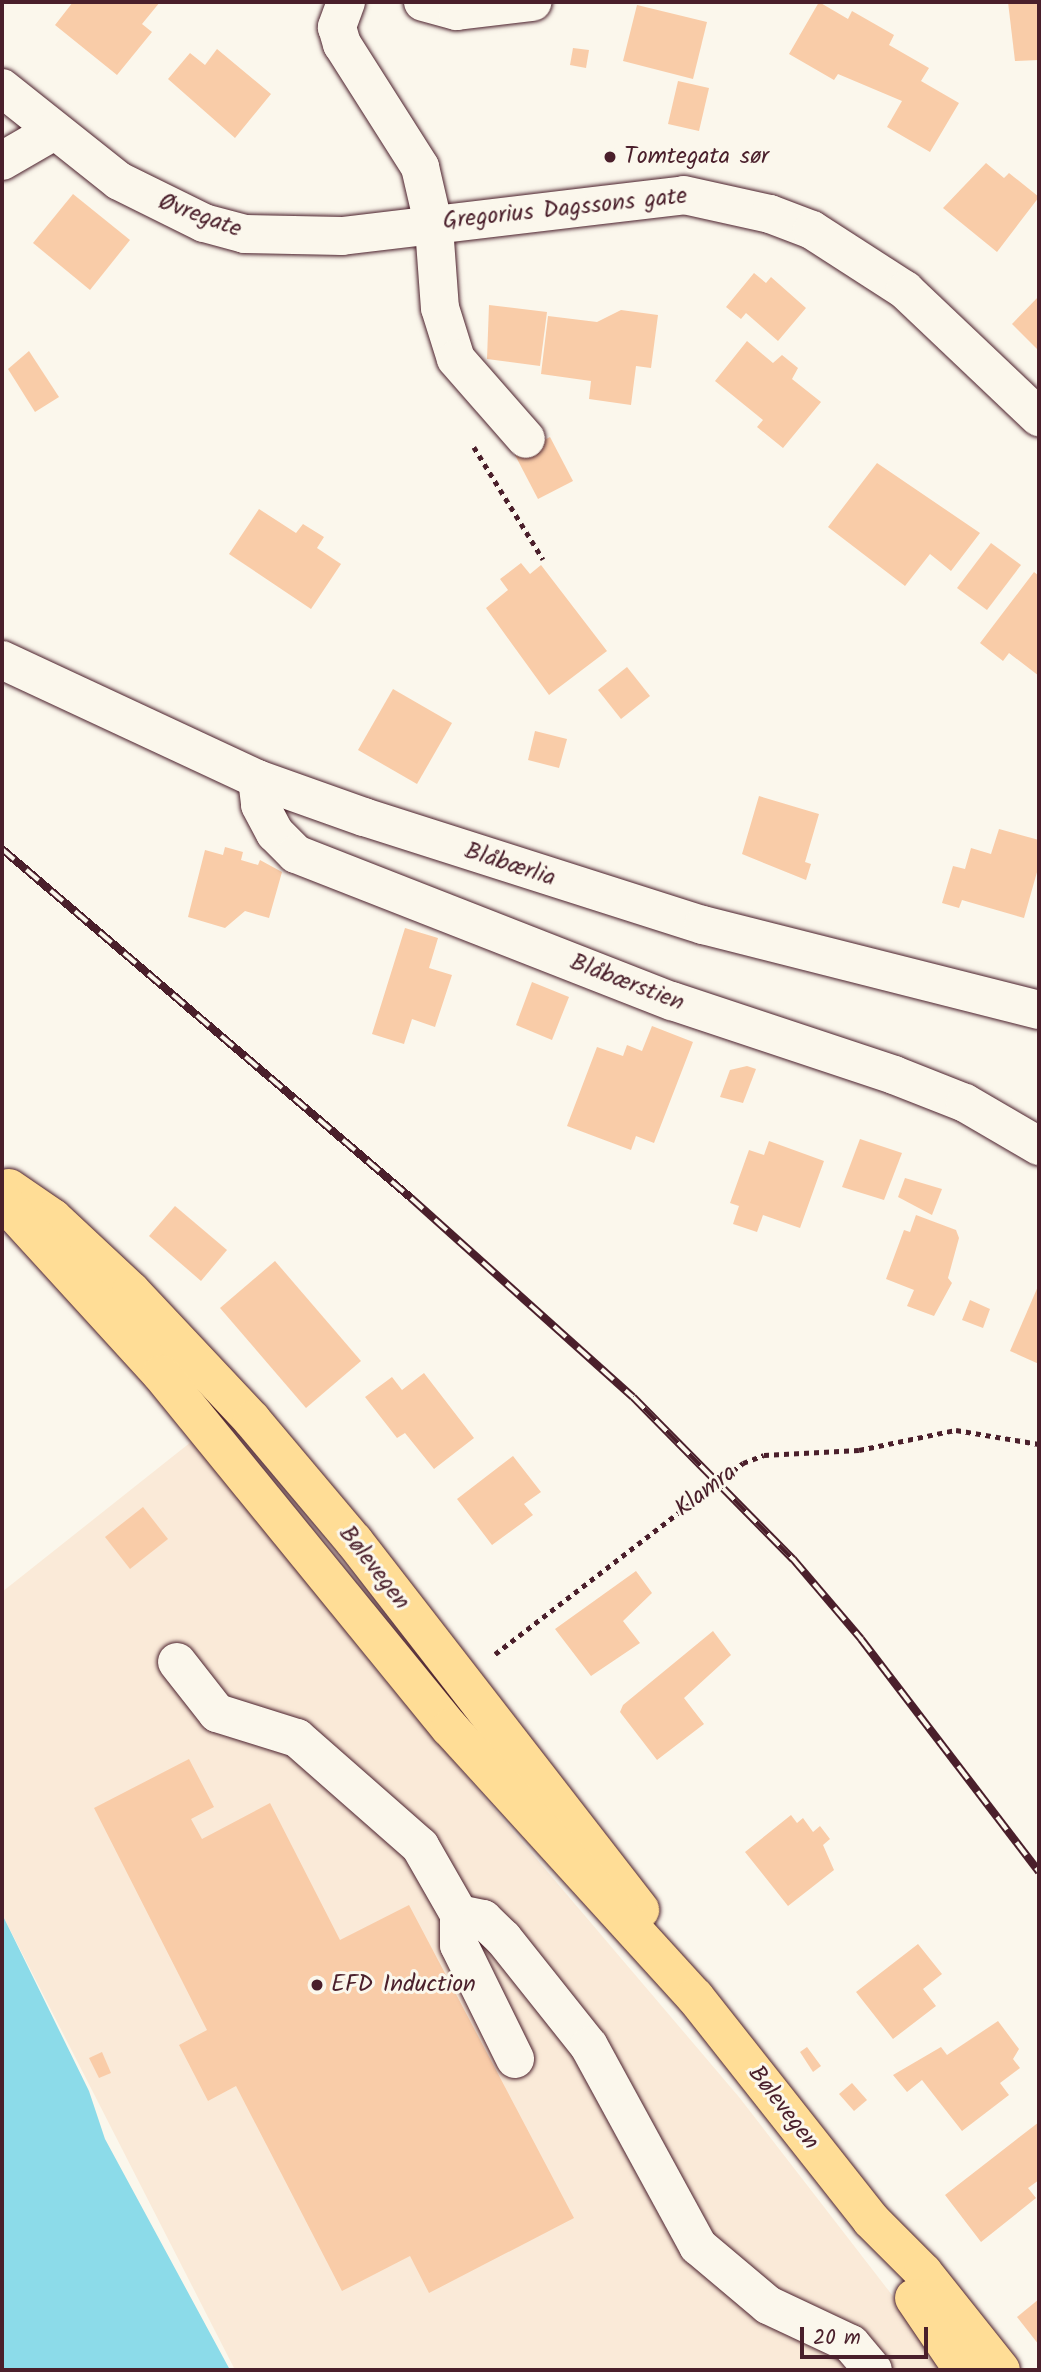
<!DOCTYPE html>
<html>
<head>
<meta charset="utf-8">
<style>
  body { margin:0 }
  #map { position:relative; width:1041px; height:2372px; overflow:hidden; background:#fbf7ec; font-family:Kalam,sans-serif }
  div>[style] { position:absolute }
  .built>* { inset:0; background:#faead8 }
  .water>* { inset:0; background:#8cdbe9 }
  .building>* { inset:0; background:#f9cca8 }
  .path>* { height:4.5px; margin-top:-2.25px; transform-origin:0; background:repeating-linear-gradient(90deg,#4a1f2b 0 5px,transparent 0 10px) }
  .roads { filter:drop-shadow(0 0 2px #4a1f2b) drop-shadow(0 0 2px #4a1f2b) }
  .minor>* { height:38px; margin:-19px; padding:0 19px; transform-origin:19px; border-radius:19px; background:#fbf7ec }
  .major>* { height:38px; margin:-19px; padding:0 19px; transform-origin:19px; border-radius:19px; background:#ffdd96 }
  .rail>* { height:8px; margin-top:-4px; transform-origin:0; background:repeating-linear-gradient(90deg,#fbf7ec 0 16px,#4a1f2b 0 32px); box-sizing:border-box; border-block:2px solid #4a1f2b }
  .dots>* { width:19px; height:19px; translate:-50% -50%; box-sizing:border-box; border:4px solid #fbf7ec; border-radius:50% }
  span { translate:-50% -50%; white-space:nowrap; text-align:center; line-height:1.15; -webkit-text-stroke:6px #fbf7ec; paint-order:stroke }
  .poi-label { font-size:24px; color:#4a1f2b }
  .left { translate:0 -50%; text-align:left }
  .street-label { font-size:24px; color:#4a1f2b }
  .frame { position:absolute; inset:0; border:4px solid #4a1f2b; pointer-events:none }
  .scale { position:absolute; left:800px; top:2327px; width:128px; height:32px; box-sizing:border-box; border:4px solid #4a1f2b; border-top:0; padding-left:9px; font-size:21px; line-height:24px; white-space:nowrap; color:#4a1f2b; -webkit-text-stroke:5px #fbf7ec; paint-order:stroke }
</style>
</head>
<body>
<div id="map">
  <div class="built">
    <div style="clip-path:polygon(196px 1438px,376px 1670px,739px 2097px,950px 2370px,235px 2370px,2px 1914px,2px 1592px)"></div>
  </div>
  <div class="water">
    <div style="clip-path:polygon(2px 1914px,89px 2091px,105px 2139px,230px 2370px,2px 2370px)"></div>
  </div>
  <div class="building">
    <div style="clip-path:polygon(73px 2px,160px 2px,142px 24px,152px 32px,117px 75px,55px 25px)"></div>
    <div style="clip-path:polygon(819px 2px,848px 19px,852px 11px,894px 35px,889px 45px,929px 68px,921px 81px,959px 103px,930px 152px,887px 127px,902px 101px,838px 74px,834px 80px,789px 54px)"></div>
    <div style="clip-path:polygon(1008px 2px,1039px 2px,1039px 60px,1015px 61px)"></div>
    <div style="clip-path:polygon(637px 5px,707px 22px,693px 79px,623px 61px)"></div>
    <div style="clip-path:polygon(573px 48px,589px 50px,586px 68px,570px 65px)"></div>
    <div style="clip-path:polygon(217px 49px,271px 94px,235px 138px,168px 79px,190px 53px,205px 65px)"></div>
    <div style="clip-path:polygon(678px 81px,709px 88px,699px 131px,668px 124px)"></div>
    <div style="clip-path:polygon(986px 163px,1004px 178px,1009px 173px,1039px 197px,997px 252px,943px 208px)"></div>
    <div style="clip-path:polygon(73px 194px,130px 240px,90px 290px,33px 243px)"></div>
    <div style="clip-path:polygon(754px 273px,766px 283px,771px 277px,806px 308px,778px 341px,746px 313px,741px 319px,726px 307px)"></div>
    <div style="clip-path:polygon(1039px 296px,1039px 351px,1012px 324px)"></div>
    <div style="clip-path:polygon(489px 305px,547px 312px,540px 366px,487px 359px)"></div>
    <div style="clip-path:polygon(621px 310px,658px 315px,651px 368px,636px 366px,631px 405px,589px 399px,591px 381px,541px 374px,548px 316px,597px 322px)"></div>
    <div style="clip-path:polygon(747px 341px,773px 363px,782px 355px,798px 368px,792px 379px,821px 402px,783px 448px,757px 427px,763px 420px,715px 381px)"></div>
    <div style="clip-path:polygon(29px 351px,59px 397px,35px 412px,8px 369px)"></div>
    <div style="clip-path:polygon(550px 437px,573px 481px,538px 499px,515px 455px)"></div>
    <div style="clip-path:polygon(877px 463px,980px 533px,951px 571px,930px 554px,905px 586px,828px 527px)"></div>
    <div style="clip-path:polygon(259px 509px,296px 533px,303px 524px,324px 537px,317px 548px,341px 564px,311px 609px,229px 554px)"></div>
    <div style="clip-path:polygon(991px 543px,1021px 565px,987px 610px,957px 588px)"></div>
    <div style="clip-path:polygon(521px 563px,530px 574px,541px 565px,607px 651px,549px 695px,486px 608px,508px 590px,500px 579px)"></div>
    <div style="clip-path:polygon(1034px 572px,1039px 576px,1039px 676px,1009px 653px,1003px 661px,980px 643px)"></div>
    <div style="clip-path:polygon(627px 667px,650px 696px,621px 719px,598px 690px)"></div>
    <div style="clip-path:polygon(393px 689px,452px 723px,417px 784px,358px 750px)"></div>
    <div style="clip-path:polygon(535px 731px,567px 739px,559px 768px,528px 760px)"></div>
    <div style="clip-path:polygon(759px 796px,819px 814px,805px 862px,811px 864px,806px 880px,742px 854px)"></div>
    <div style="clip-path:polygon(999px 829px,1039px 840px,1039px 865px,1024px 918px,962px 900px,959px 908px,942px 903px,953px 866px,965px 869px,971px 848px,991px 854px)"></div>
    <div style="clip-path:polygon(225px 847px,243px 852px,241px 860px,258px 865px,260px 860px,282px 872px,269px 918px,245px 911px,225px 928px,188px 917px,205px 850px,223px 855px)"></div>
    <div style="clip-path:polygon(405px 928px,438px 938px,429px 968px,452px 975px,435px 1027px,412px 1019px,404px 1044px,372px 1034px)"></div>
    <div style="clip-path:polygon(532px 982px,569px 997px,552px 1040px,516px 1025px)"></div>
    <div style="clip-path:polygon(652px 1026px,693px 1042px,654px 1143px,636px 1136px,631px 1150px,567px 1126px,597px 1047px,623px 1056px,627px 1045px,642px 1051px)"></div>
    <div style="clip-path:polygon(747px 1066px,756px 1069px,743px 1103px,720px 1097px,730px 1070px)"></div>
    <div style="clip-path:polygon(860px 1139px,902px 1153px,884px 1200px,842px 1187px)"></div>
    <div style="clip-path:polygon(769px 1141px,824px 1161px,800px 1228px,763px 1215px,757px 1232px,733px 1224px,739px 1206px,730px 1203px,749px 1150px,764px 1155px)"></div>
    <div style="clip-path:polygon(905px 1178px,942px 1189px,932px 1215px,898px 1197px)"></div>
    <div style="clip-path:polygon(175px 1206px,227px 1250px,201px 1281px,149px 1236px)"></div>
    <div style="clip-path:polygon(916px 1215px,956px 1230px,959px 1238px,948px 1278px,952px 1283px,934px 1316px,907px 1306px,914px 1290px,886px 1279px,904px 1230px,910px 1232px)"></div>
    <div style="clip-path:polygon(275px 1261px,361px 1361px,306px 1408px,220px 1308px)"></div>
    <div style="clip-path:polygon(1039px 1284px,1039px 1364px,1010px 1351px)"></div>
    <div style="clip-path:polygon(970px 1300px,990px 1309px,983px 1328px,962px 1320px)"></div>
    <div style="clip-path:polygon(424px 1373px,474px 1438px,434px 1469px,405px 1433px,397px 1438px,365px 1397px,392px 1377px,402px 1390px)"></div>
    <div style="clip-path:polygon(513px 1456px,541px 1492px,524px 1504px,533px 1515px,492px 1545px,457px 1499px)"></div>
    <div style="clip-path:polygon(143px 1507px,168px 1539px,130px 1569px,105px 1537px)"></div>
    <div style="clip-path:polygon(636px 1571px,652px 1593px,623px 1621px,640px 1643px,591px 1676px,555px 1629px)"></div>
    <div style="clip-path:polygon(713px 1631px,731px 1655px,684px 1698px,704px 1724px,657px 1760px,620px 1712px,623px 1705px)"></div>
    <div style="clip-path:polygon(189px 1759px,214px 1807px,191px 1819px,202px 1839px,270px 1803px,340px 1940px,409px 1905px,574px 2218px,429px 2293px,410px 2256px,342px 2291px,236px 2086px,208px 2101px,179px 2045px,207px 2030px,94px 1808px)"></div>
    <div style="clip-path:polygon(791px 1815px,797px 1823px,803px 1818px,813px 1832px,820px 1826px,830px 1839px,823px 1845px,834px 1870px,788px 1906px,745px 1852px)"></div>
    <div style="clip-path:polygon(918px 1944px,942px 1974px,923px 1989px,936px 2006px,893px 2039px,856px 1992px)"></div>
    <div style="clip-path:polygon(998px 2021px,1019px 2049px,1013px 2059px,1020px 2068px,1000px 2083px,1009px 2095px,962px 2131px,922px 2080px,907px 2092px,893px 2075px,941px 2047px,947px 2055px)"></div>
    <div style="clip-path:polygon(807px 2047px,821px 2066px,813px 2072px,800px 2052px)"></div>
    <div style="clip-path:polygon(102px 2052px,111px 2073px,99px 2078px,89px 2058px)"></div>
    <div style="clip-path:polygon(852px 2083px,867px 2100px,854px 2111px,839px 2094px)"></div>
    <div style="clip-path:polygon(1039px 2122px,1039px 2180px,1028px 2188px,1036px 2198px,981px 2242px,945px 2195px)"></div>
    <div style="clip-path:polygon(1039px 2299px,1039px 2345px,1017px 2317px)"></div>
  </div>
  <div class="path">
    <div style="left:474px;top:447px;width:132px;rotate:58.4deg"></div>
    <div style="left:495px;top:1654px;width:313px;rotate:-37.6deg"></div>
    <div style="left:743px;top:1463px;width:22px;rotate:-21deg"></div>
    <div style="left:764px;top:1455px;width:95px;rotate:-3deg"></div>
    <div style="left:859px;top:1450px;width:99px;rotate:-11.7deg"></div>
    <div style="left:956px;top:1430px;width:84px;rotate:9.6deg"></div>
  </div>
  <div class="roads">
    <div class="minor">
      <div style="left:346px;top:2px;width:27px;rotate:110deg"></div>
      <div style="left:337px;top:27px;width:18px;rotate:74deg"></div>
      <div style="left:342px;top:44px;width:146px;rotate:57.6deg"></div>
      <div style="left:420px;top:167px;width:62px;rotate:76.9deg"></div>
      <div style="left:434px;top:227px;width:81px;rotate:85.8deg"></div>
      <div style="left:440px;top:308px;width:53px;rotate:72.6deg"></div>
      <div style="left:456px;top:359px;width:106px;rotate:48.8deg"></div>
      <div style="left:423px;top:2px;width:35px;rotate:15deg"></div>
      <div style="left:457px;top:11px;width:76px;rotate:-6.8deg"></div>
      <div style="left:2px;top:88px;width:149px;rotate:38.5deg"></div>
      <div style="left:119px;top:181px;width:95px;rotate:26.3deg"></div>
      <div style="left:204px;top:223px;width:42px;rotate:15deg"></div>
      <div style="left:245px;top:234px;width:97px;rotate:1.2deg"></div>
      <div style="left:342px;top:236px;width:344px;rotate:-6.8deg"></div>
      <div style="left:684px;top:195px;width:88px;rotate:12.5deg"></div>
      <div style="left:770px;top:214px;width:45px;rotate:20.9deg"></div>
      <div style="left:812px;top:230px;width:111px;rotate:32.8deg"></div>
      <div style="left:905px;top:290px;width:185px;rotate:43.5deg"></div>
      <div style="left:2px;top:161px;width:60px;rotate:-30deg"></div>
      <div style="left:2px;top:660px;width:281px;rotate:25deg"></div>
      <div style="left:257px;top:779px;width:114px;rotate:19.6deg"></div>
      <div style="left:364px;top:817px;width:356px;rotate:17.7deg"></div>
      <div style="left:703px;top:925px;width:347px;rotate:14.2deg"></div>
      <div style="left:257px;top:779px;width:26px;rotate:83deg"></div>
      <div style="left:260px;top:805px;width:32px;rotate:62deg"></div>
      <div style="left:275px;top:833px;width:30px;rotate:45deg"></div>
      <div style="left:296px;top:854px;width:404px;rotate:21.4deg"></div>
      <div style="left:672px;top:1001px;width:234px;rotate:18.4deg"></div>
      <div style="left:894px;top:1075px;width:76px;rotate:21.5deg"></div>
      <div style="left:965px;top:1103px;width:86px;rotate:30.2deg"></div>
      <div style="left:177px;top:1662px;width:65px;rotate:51.9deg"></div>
      <div style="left:217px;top:1713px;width:84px;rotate:17.4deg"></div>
      <div style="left:297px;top:1738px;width:164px;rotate:41.3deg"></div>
      <div style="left:420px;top:1846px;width:78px;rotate:60.2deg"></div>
      <div style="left:459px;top:1914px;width:31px;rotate:90deg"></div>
      <div style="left:459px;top:1945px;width:127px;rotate:63.8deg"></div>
      <div style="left:459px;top:1914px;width:25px;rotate:12deg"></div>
      <div style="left:483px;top:1919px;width:28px;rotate:44deg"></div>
      <div style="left:503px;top:1938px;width:138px;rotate:51.5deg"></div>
      <div style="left:589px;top:2046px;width:228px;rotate:61.4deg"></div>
      <div style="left:698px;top:2246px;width:92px;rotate:40.1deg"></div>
      <div style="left:768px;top:2305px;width:92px;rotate:25.2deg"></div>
      <div style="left:851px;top:2344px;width:34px;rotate:50deg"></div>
    </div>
    <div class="major">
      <div style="left:9px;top:1188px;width:53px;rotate:34.3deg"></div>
      <div style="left:53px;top:1218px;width:107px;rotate:43.1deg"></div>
      <div style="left:131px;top:1291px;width:177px;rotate:46.8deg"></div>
      <div style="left:252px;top:1420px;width:158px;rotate:49.9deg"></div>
      <div style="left:354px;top:1541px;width:467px;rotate:52.2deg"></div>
      <div style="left:2px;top:1200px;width:236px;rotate:47.6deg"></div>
      <div style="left:161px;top:1374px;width:457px;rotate:50.8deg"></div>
      <div style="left:450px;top:1728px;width:364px;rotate:47.7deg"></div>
      <div style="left:695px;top:1997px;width:284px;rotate:51.7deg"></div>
      <div style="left:871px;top:2220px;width:74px;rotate:45deg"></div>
      <div style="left:923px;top:2272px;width:125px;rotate:51.5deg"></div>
      <div style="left:914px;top:2298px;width:87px;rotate:55.8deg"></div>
    </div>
  </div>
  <div class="rail">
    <div style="left:2px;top:849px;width:538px;rotate:40.47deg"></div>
    <div style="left:411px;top:1198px;width:298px;rotate:41.9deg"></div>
    <div style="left:633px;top:1397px;width:228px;rotate:45.4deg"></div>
    <div style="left:793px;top:1559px;width:105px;rotate:49.6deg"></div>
    <div style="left:861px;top:1639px;width:293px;rotate:52.6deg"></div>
  </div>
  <div class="dots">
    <div style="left:610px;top:157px;background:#4a1f2b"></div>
    <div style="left:317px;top:1985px;background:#4a1f2b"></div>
  </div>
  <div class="poi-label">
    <span class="left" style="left:624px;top:157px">Tomtegata sør</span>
    <span class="left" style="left:331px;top:1985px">EFD Induction</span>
  </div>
  <div class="street-label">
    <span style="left:565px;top:209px;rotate:-6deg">Gregorius Dagssons gate</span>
    <span style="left:200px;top:216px;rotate:20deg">Øvregate</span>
    <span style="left:510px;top:865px;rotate:18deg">Blåbærlia</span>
    <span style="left:627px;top:983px;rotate:21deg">Blåbærstien</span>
    <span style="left:706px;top:1491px;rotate:-37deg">Klamra</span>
    <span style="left:374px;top:1568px;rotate:52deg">Bølevegen</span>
    <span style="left:783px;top:2108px;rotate:52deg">Bølevegen</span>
  </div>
  <div class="frame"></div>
  <div class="scale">20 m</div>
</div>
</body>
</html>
